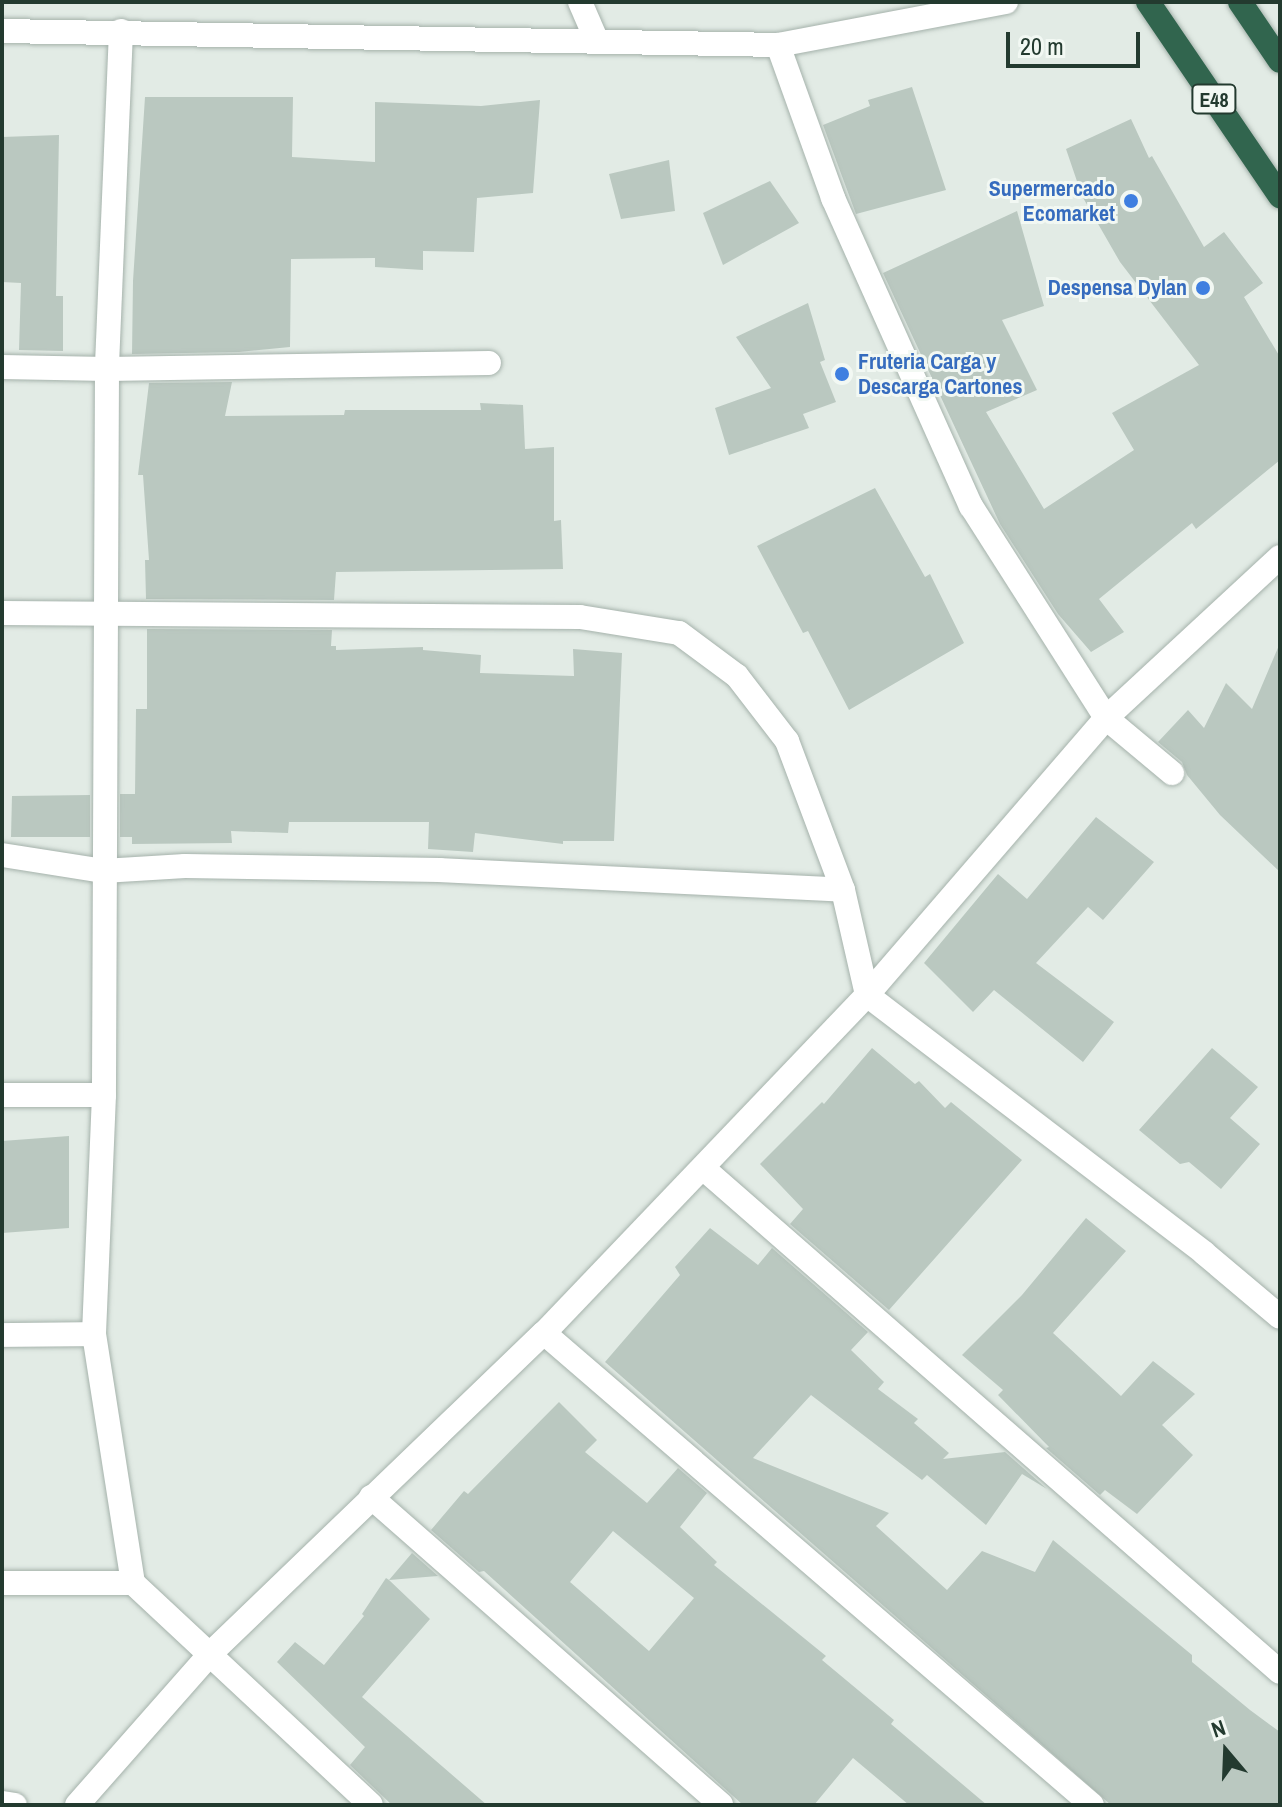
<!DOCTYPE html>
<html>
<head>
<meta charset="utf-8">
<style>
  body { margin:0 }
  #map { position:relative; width:1282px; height:1807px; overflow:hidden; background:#e2ebe5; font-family:"Archivo Narrow",sans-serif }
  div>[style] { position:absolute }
  .building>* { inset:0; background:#bac8c0 }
  .roads { filter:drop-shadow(0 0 2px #a5b2ab) drop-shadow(0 0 2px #a5b2ab) }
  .street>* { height:24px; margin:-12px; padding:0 12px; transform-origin:12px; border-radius:12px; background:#fff }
  .highway>* { height:24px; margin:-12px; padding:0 12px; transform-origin:12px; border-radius:12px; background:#31654e }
  .dots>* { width:22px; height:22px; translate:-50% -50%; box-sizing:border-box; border:4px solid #f2f8f3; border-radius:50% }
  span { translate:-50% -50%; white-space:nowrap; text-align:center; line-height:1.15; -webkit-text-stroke:6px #f2f8f3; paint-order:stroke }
  .shield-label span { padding:2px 6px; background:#f2f8f3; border:2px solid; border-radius:6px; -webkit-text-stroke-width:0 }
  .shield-label { font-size:20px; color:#233a2f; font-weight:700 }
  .shop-label { font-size:22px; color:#366cbe; font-weight:700 }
  .right { translate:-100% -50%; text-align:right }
  .left { translate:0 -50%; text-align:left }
  .frame { position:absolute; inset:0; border:4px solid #233a2f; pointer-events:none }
  .north { position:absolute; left:1186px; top:1711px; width:80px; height:80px; -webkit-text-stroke:6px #f2f8f3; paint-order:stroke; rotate:341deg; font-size:22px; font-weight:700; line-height:32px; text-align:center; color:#233a2f }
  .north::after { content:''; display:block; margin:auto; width:28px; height:36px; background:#233a2f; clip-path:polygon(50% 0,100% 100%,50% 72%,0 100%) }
  .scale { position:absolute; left:1006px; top:32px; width:134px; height:36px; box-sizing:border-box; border:4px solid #233a2f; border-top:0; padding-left:10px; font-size:24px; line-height:28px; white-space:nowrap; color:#233a2f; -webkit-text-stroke:6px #f2f8f3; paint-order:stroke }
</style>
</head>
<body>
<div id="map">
  <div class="building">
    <div style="clip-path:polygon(912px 87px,946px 190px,856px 214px,823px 125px,870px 106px,868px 100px)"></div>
    <div style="clip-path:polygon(145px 97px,293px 97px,292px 157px,375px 162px,375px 102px,481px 106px,540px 100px,533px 193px,477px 198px,474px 252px,423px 251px,423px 270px,375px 267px,375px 258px,291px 259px,290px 347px,239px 352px,132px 354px,133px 281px)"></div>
    <div style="clip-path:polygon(1131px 119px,1149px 158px,1152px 156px,1204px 247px,1224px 232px,1263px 283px,1244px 297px,1280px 357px,1280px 460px,1196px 529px,1192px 523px,1099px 599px,1124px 632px,1091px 652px,1058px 614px,1000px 524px,883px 273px,1017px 211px,1044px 306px,1002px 320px,1037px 390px,986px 412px,1044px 509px,1134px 450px,1112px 413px,1199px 365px,1120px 262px,1082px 196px,1066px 149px)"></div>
    <div style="clip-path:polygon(59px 135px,56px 296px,63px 296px,63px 351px,19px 350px,21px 283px,2px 282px,2px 137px)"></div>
    <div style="clip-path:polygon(669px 160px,675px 211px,621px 219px,609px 174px)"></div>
    <div style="clip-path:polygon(770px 181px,799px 223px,723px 265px,703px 213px)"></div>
    <div style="clip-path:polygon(808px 303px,825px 360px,820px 362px,836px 402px,803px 414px,809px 428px,729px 455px,715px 408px,771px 388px,736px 337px)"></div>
    <div style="clip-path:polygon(232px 382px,225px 416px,344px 415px,345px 410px,481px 410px,480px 403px,523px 405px,525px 449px,554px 447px,554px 521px,561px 520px,563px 569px,336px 572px,334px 600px,146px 599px,145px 560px,149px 560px,143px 475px,138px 475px,149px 383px)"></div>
    <div style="clip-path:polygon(875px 488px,925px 577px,930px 574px,964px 643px,849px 710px,808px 631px,803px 633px,757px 546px)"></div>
    <div style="clip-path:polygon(147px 629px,332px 630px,331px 646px,336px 646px,336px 650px,423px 647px,423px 650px,481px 655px,480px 673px,574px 676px,573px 649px,622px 653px,614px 841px,563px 841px,563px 844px,475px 833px,473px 852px,428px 849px,429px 822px,289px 822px,288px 833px,231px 831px,232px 843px,132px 844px,132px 837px,120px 837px,120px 794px,135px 794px,136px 709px,147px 709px)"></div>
    <div style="clip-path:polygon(1280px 643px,1280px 872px,1220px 815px,1187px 775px,1182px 762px,1158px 742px,1188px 710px,1204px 728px,1226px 683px,1252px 709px)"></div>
    <div style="clip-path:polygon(90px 795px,90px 837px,11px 837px,12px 796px)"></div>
    <div style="clip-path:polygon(1096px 817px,1154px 862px,1103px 920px,1088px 907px,1036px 963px,1114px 1022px,1083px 1062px,994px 990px,973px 1012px,924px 963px,998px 874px,1027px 899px)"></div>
    <div style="clip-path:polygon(872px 1048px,915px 1084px,919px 1081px,945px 1108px,951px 1102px,1022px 1160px,889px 1310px,790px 1224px,803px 1209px,760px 1164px,822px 1102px,824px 1104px)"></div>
    <div style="clip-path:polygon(1212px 1048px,1258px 1087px,1230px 1118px,1260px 1144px,1221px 1189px,1189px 1162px,1180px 1164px,1139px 1130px)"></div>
    <div style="clip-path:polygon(69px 1136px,69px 1228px,2px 1233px,2px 1141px)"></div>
    <div style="clip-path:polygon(1086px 1218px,1126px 1251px,1053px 1333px,1121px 1396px,1153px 1361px,1195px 1394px,1162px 1425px,1193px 1455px,1137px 1514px,1105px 1490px,1100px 1495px,1046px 1448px,1049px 1447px,998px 1395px,1003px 1390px,962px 1355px,1022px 1295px)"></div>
    <div style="clip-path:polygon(710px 1228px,758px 1265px,772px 1248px,868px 1332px,851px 1350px,884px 1382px,878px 1389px,918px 1419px,914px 1423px,949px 1453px,943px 1459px,1005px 1452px,1047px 1489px,1022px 1474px,986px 1525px,927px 1475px,922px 1480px,811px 1395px,753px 1458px,889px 1513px,876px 1526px,947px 1590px,982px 1551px,1035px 1572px,1053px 1540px,1192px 1655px,1192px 1662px,1250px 1710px,1280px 1732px,1280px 1805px,1111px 1805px,605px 1362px,680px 1275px,675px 1267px)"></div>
    <div style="clip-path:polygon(evenodd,559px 1402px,597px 1440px,585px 1452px,647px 1503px,678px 1468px,707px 1493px,680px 1527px,717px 1562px,714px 1565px,826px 1656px,822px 1660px,894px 1720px,891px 1724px,987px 1805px,909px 1805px,853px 1758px,814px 1805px,743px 1805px,484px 1571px,479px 1572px,431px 1530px,464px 1491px,468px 1494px,559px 1402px,613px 1531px,694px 1598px,649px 1651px,570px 1582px,613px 1531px)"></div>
    <div style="clip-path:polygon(412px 1553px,438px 1576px,389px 1580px,430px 1619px,362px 1697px,487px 1805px,392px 1805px,350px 1765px,365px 1747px,277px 1662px,295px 1642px,324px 1665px,364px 1616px,362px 1614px,386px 1578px,389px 1580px)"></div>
  </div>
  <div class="roads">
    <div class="street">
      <div style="left:580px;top:2px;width:40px;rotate:66.6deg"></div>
      <div style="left:2px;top:31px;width:776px;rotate:1.03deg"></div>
      <div style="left:778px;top:45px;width:232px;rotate:-10.7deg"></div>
      <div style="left:121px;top:31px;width:338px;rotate:92.4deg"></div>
      <div style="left:107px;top:369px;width:726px;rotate:90.24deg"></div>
      <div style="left:104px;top:1095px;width:239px;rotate:92.4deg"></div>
      <div style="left:94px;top:1334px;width:252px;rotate:81.1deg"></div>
      <div style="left:133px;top:1583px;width:325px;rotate:43deg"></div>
      <div style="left:778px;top:45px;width:163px;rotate:70.2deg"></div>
      <div style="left:833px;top:198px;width:338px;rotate:65.9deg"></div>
      <div style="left:971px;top:506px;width:251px;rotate:57.5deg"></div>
      <div style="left:1106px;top:718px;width:86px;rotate:39.8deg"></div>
      <div style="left:2px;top:367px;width:105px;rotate:1.1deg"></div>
      <div style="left:107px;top:369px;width:382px;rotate:-0.9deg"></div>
      <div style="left:2px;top:613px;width:578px;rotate:0.4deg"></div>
      <div style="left:580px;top:617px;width:100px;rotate:9.2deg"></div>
      <div style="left:679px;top:633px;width:72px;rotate:36.6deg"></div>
      <div style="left:737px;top:676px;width:82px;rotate:52.4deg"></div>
      <div style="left:787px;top:741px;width:159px;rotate:69.4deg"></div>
      <div style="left:843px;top:890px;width:108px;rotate:77.1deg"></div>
      <div style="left:867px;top:995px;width:424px;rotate:37.4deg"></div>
      <div style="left:1204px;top:1253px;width:99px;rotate:40.1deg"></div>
      <div style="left:2px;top:855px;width:102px;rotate:9deg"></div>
      <div style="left:103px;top:871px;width:82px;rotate:-3.5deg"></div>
      <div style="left:185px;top:866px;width:255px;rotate:0.9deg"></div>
      <div style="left:440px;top:870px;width:403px;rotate:2.8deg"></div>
      <div style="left:2px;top:1095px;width:102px"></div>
      <div style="left:703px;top:1168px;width:766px;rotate:41.14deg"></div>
      <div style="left:544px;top:1333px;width:723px;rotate:40.74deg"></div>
      <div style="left:2px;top:1335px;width:92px;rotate:-0.6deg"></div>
      <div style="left:371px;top:1497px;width:466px;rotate:41.3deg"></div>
      <div style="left:2px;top:1583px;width:131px"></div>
      <div style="left:2px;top:1803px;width:13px;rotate:9deg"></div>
      <div style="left:77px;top:1805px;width:201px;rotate:-48.6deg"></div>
      <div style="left:210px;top:1654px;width:463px;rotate:-43.9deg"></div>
      <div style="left:544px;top:1333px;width:468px;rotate:-46.3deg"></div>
      <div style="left:867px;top:995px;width:366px;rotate:-49.2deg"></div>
      <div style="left:1106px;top:718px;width:237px;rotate:-42.8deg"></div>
    </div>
    <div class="highway">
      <div style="left:1148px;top:2px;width:235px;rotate:55.8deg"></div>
      <div style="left:1240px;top:2px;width:71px;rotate:55.9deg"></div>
    </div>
  </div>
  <div class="dots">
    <div style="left:1131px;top:201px;background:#3f7fe0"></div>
    <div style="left:1203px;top:288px;background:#3f7fe0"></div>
    <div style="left:842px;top:374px;background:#3f7fe0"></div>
  </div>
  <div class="shield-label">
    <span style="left:1214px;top:99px">E48</span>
  </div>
  <div class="shop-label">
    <span class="right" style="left:1115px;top:201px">Supermercado<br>Ecomarket</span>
    <span class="right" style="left:1187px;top:288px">Despensa Dylan</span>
    <span class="left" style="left:858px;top:374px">Fruteria Carga y<br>Descarga Cartones</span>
  </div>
  <div class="frame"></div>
  <div class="north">N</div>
  <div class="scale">20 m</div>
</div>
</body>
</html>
